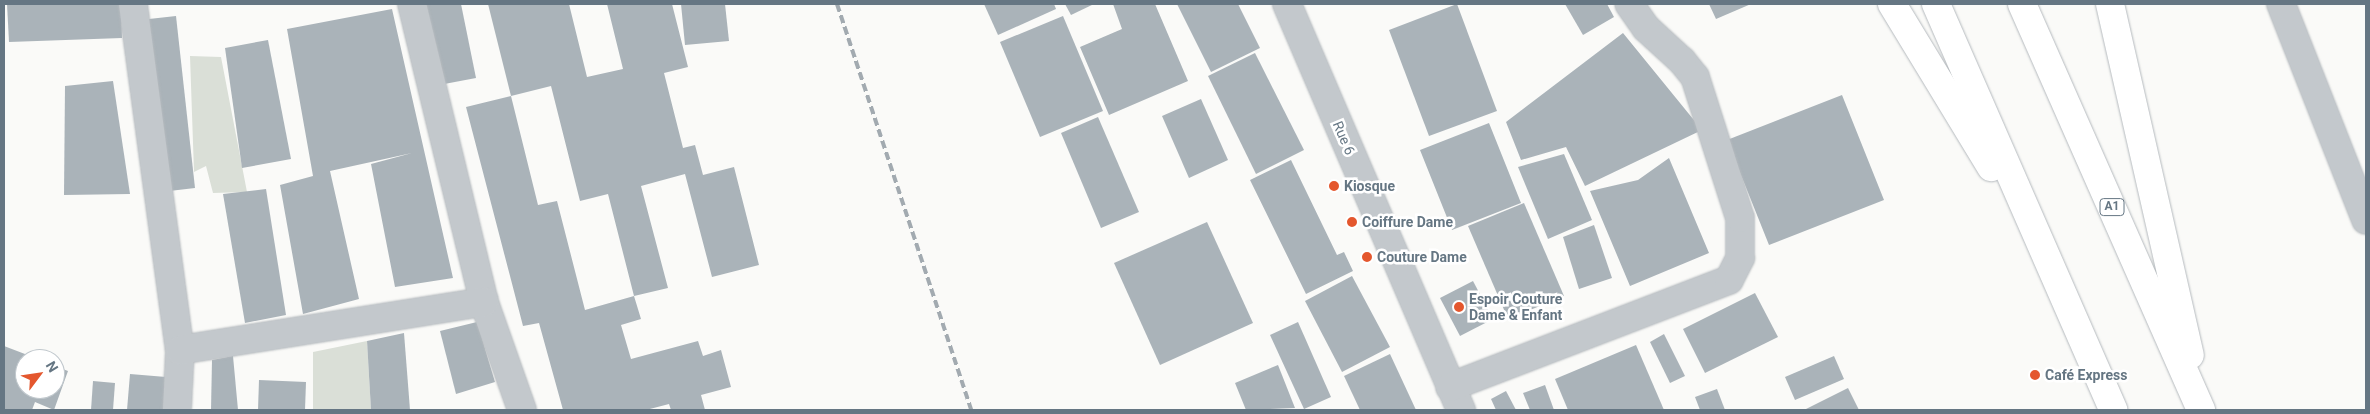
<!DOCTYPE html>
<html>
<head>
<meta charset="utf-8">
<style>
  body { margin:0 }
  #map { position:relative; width:2370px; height:414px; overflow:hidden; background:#fafaf8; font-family:Roboto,sans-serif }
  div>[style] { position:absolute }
  .green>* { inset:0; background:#dadfd7 }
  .building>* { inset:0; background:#aab3b9 }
  .roads { filter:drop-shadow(0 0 1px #b5babe) drop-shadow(0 0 1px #b5babe) }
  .minor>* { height:28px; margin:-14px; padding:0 14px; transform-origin:14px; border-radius:14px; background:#c3c8cc }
  .major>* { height:28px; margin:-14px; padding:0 14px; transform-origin:14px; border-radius:14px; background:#fff }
  .rail>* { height:4px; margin-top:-2px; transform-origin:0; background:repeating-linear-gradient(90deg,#a2aab0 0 8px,transparent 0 12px) }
  .dots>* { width:14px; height:14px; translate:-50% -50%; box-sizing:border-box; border:2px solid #fff; border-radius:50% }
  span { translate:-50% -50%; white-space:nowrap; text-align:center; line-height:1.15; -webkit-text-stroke:5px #fff; paint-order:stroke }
  .shield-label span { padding:1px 4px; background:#fff; border:1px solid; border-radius:4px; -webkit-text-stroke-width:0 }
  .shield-label { font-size:12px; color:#657683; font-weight:700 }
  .street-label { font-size:14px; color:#657683 }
  .poi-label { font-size:14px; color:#657683; font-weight:700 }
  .left { translate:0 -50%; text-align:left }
  .frame { position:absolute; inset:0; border:5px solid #657683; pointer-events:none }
  .north { position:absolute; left:15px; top:349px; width:50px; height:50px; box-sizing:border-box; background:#fff; border:1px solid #c1c8cd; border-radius:50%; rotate:59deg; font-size:14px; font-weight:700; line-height:20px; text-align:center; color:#657683 }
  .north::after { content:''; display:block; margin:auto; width:18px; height:22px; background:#e4572e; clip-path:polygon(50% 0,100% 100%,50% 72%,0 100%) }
</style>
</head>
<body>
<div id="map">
  <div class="green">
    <div style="clip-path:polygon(190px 56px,221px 57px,247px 192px,213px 193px,206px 166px,194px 172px)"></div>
    <div style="clip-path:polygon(367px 341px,371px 410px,313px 410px,313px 352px)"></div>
  </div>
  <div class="building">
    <div style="clip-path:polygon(7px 4px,121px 4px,122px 38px,9px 42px)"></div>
    <div style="clip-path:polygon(422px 4px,461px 4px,476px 78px,439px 85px)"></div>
    <div style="clip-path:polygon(488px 4px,569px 4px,587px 77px,623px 69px,607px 4px,672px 4px,688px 67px,664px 73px,683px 148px,695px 145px,703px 175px,734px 167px,759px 265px,712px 277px,685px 174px,641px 186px,668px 288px,634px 296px,608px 194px,580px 201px,551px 86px,511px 96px)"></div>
    <div style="clip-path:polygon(681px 4px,725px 4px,729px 41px,685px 45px)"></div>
    <div style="clip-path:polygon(984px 4px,1054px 4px,1056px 9px,998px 35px)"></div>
    <div style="clip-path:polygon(1065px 4px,1094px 4px,1071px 15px)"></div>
    <div style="clip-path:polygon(1113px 4px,1155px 4px,1188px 81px,1109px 115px,1080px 47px,1122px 29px)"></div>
    <div style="clip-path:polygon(1177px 4px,1238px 4px,1260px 48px,1211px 72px)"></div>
    <div style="clip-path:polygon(1457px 4px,1497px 111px,1429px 136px,1389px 30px)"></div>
    <div style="clip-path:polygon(1565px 4px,1607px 4px,1614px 17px,1583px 35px)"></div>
    <div style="clip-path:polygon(1709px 4px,1751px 4px,1716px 19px)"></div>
    <div style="clip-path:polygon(392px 9px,453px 278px,395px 287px,371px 164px,412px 153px,330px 171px,359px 299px,303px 314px,280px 185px,313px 176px,287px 29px)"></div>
    <div style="clip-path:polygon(176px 16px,195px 188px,161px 192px,140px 20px)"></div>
    <div style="clip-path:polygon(1063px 16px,1103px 111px,1040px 137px,1000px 42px)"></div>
    <div style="clip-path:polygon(1623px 33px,1702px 130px,1585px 186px,1566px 147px,1521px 160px,1506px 122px)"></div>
    <div style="clip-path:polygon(268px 40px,291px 159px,242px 168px,225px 48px)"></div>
    <div style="clip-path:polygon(1255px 53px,1304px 150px,1256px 174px,1208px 76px)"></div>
    <div style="clip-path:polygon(113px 81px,130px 194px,64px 195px,65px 86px)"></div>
    <div style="clip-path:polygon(1842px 95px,1884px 200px,1769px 245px,1727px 140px)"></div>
    <div style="clip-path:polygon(511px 96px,538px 205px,557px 201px,585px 310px,634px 296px,641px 319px,621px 325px,631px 359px,698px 341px,703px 356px,721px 350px,731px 387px,701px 395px,705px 410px,671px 410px,669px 404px,646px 410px,563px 410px,539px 323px,523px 326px,466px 107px)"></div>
    <div style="clip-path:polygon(1201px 99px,1228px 160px,1189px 178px,1162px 116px)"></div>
    <div style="clip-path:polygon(1098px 117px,1139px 212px,1101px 228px,1061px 133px)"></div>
    <div style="clip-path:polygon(1489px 123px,1521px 203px,1452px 230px,1420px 150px)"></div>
    <div style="clip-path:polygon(1564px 154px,1592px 220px,1548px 239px,1518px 167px)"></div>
    <div style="clip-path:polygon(1669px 158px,1709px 253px,1630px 286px,1590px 191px,1638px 180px)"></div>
    <div style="clip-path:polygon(1291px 160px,1337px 255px,1344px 252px,1353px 271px,1306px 294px,1250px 180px)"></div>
    <div style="clip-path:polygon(266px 189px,286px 315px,245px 323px,223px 194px)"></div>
    <div style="clip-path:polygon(1524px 203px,1564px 296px,1508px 319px,1468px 226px)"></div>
    <div style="clip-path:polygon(1207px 222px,1253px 323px,1160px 365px,1114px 263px)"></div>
    <div style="clip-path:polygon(1594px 225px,1612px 278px,1579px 289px,1563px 237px)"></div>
    <div style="clip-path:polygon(1352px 276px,1390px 347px,1342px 372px,1305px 301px)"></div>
    <div style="clip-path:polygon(1473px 281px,1493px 319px,1460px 336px,1440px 298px)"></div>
    <div style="clip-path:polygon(1755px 293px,1778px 337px,1705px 373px,1683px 329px)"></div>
    <div style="clip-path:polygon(477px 322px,495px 382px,456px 394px,440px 331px)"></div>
    <div style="clip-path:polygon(1298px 322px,1331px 397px,1304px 409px,1270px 335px)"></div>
    <div style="clip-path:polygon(404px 333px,410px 410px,371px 410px,367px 341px)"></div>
    <div style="clip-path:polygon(1664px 334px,1685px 376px,1670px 383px,1650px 342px)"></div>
    <div style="clip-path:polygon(1636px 345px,1664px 410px,1568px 410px,1555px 379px)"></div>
    <div style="clip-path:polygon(4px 346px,38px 359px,25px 359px,25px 389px,55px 389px,55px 366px,68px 371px,54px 410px,35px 402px,32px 410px,4px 410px)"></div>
    <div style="clip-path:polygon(1390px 354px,1416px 410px,1360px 410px,1344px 376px)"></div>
    <div style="clip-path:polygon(233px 356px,238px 410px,211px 410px,212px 360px)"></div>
    <div style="clip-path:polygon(1834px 356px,1844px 379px,1795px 400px,1785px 377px)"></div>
    <div style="clip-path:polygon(1278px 365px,1295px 408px,1246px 410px,1235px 383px)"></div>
    <div style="clip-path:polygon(130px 374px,166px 377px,163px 410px,127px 410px)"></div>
    <div style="clip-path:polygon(259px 380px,306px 382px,305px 410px,258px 410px)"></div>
    <div style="clip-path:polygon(93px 381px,115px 383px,113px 410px,91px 410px)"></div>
    <div style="clip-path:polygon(1545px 385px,1554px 410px,1530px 410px,1523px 393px)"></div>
    <div style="clip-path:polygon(1848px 388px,1859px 410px,1804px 410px)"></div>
    <div style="clip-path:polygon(1717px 389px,1725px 410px,1700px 410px,1695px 397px)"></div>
    <div style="clip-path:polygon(1506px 391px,1516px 410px,1496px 410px,1491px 399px)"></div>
  </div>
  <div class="roads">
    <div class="minor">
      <div style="left:133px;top:4px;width:349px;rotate:82.3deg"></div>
      <div style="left:180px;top:350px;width:60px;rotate:92.9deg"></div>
      <div style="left:412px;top:4px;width:307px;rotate:76.4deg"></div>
      <div style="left:484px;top:302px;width:114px;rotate:70.6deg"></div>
      <div style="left:1287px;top:4px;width:442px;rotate:66.8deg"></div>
      <div style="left:2281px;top:4px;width:232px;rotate:68.5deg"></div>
      <div style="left:180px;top:350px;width:308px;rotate:-9deg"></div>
      <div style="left:1450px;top:387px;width:299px;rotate:-21deg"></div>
      <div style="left:1729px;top:280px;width:25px;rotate:-63deg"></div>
      <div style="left:1740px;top:258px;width:40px;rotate:-90deg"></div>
      <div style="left:1740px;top:218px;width:148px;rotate:-107.7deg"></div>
      <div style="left:1695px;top:77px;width:21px;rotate:-129deg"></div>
      <div style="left:1682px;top:61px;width:49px;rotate:-137.5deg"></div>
      <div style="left:1646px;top:28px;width:29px;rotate:-125deg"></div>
    </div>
    <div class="major">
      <div style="left:1892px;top:4px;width:191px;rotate:58.7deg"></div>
      <div style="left:1936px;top:4px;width:443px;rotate:66.4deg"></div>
      <div style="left:2022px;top:4px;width:444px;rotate:66.2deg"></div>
      <div style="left:2110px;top:4px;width:360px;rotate:77.2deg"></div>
    </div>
  </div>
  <div class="rail">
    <div style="left:837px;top:4px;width:428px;rotate:71.7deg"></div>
  </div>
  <div class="dots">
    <div style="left:1334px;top:186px;background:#e4572e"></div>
    <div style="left:1352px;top:222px;background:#e4572e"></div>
    <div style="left:1367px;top:257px;background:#e4572e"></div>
    <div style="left:1459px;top:307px;background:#e4572e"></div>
    <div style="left:2035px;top:375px;background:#e4572e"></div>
  </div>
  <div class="shield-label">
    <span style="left:2112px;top:207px">A1</span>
  </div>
  <div class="street-label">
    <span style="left:1344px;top:138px;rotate:67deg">Rue 6</span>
  </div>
  <div class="poi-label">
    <span class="left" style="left:1344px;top:186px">Kiosque</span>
    <span class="left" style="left:1362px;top:222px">Coiffure Dame</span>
    <span class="left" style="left:1377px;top:257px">Couture Dame</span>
    <span class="left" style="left:1469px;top:307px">Espoir Couture<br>Dame &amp; Enfant</span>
    <span class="left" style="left:2045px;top:375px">Café Express</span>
  </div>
  <div class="frame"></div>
  <div class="north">N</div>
</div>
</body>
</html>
